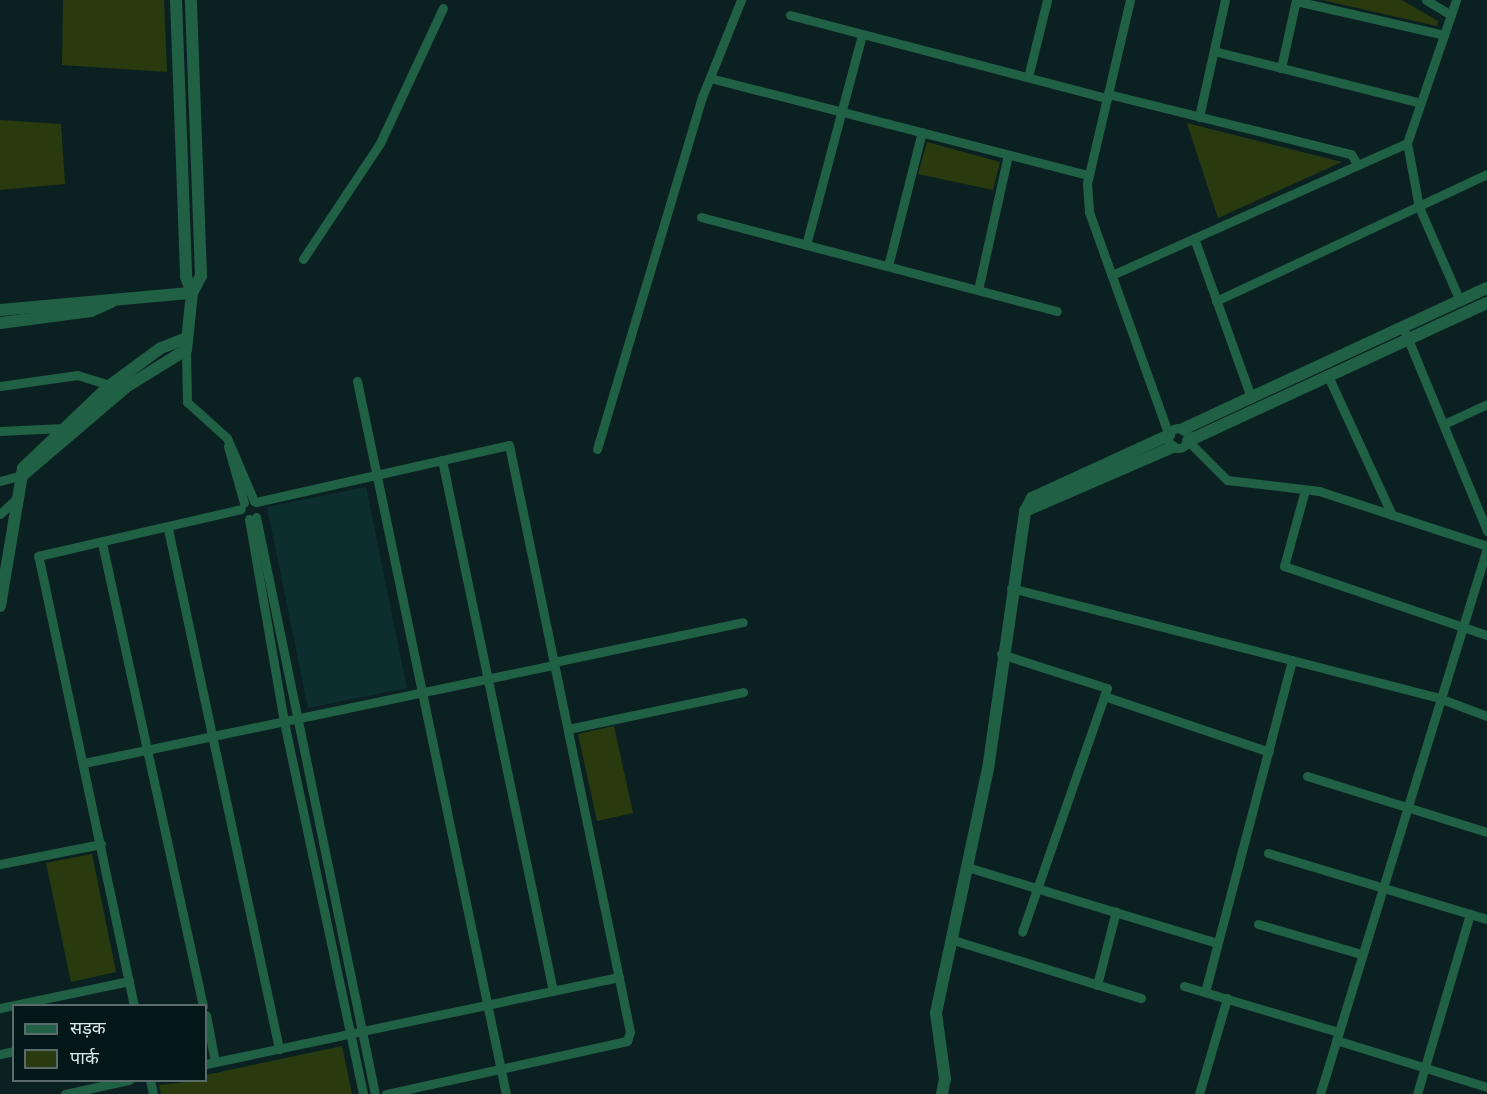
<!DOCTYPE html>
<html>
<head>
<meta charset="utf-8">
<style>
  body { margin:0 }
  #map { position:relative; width:1487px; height:1094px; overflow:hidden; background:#0b2121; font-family:Georgia,"Noto Sans Devanagari",serif }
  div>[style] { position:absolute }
  .built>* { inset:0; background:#0d2e2f }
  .green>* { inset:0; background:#293b0e }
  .minor>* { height:9px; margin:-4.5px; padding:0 4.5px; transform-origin:4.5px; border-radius:4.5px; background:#206045 }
  .minor>.ring { margin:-4.5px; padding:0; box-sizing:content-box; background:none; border:9px solid #206045; border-radius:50% }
  .tertiary>* { height:12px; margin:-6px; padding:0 6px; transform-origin:6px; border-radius:6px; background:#206045 }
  span { translate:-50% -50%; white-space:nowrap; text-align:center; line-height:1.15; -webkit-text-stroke:4.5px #031718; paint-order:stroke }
  .legend { position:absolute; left:12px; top:1004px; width:195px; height:78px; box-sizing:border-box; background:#031718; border:2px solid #5a6b6c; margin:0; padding:8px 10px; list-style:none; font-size:18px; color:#dce9e9 }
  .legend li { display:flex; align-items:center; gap:12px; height:30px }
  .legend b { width:30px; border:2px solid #5a6b6c }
</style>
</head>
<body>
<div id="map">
  <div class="built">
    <div style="clip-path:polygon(366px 487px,407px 688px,308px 708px,267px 507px)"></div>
  </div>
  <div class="green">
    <div style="clip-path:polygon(63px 0,164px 0,167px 72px,62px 65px)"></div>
    <div style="clip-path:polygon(1322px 0,1402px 0,1438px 21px,1437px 26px)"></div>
    <div style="clip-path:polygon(0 120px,61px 124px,65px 184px,0 190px)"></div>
    <div style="clip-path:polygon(1187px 123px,1342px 162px,1218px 218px)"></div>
    <div style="clip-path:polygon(927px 142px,1000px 162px,993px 190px,918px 174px)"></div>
    <div style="clip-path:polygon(614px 726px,633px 813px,597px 821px,578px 734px)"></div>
    <div style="clip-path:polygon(92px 854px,116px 972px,71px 982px,46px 863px)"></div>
    <div style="clip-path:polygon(342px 1046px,352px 1094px,161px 1094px,159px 1085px,206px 1080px,206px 1075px)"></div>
  </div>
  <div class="minor">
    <div style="left:1130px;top:0;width:188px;rotate:103.2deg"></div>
    <div style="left:1087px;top:183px;width:29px;rotate:86deg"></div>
    <div style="left:1089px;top:212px;width:237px;rotate:70.3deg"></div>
    <div style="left:1426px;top:0;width:29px;rotate:31deg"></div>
    <div style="left:1456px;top:0;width:151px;rotate:108.9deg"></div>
    <div style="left:1407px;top:143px;width:65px;rotate:79.4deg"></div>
    <div style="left:1419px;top:207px;width:103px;rotate:66.4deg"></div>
    <div style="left:1296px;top:1px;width:152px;rotate:12.9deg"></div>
    <div style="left:790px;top:15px;width:328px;rotate:14.7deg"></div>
    <div style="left:1214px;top:51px;width:213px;rotate:14.1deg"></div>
    <div style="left:1281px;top:68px;width:70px;rotate:-77.6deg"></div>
    <div style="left:1028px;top:77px;width:79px;rotate:-76.1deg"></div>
    <div style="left:710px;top:78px;width:391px;rotate:14.4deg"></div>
    <div style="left:1108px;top:94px;width:250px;rotate:13.9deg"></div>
    <div style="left:1351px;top:154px;width:13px;rotate:58deg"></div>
    <div style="left:1199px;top:117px;width:120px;rotate:-77.5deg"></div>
    <div style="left:701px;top:217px;width:368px;rotate:14.8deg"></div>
    <div style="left:1194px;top:238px;width:169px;rotate:70.3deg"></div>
    <div style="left:806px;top:245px;width:218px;rotate:-75.1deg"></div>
    <div style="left:303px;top:259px;width:139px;rotate:-56.4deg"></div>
    <div style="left:380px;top:143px;width:149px;rotate:-65deg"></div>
    <div style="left:888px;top:266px;width:138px;rotate:-75.8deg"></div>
    <div style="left:1112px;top:275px;width:323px;rotate:-24.1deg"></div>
    <div style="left:978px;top:290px;width:138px;rotate:-77.5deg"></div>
    <div style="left:1216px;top:301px;width:299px;rotate:-25.1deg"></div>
    <div style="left:1403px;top:327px;width:221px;rotate:67.6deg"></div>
    <div style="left:186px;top:350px;width:52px;rotate:88.9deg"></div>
    <div style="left:187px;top:402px;width:54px;rotate:42deg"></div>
    <div style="left:227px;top:438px;width:69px;rotate:66.8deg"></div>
    <div style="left:1328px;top:376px;width:153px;rotate:65.3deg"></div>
    <div style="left:357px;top:381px;width:728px;rotate:78.2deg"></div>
    <div style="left:0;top:386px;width:78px;rotate:-8.1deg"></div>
    <div style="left:77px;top:375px;width:37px;rotate:17deg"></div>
    <div style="left:1444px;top:424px;width:47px;rotate:-24.9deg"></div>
    <div class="ring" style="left:1168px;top:428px;width:11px;height:11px"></div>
    <div style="left:0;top:431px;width:63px;rotate:-2.7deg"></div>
    <div style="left:1188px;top:441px;width:55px;rotate:45deg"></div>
    <div style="left:1227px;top:480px;width:93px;rotate:6.8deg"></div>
    <div style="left:1319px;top:491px;width:177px;rotate:18.1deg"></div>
    <div style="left:228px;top:446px;width:59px;rotate:74.3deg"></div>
    <div style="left:597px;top:449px;width:367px;rotate:-73.4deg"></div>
    <div style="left:702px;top:97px;width:105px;rotate:-68.1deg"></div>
    <div style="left:442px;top:460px;width:542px;rotate:78.19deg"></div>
    <div style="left:0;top:481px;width:24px;rotate:-15deg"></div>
    <div style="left:1305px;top:490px;width:79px;rotate:105.4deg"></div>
    <div style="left:1284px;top:566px;width:214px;rotate:18.8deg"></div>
    <div style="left:256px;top:502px;width:259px;rotate:-12.7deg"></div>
    <div style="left:509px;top:445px;width:599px;rotate:78.35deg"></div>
    <div style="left:630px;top:1032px;width:9px;rotate:108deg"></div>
    <div style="left:627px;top:1041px;width:247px;rotate:167.6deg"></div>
    <div style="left:0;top:514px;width:26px;rotate:-43deg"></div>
    <div style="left:256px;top:517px;width:589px;rotate:78.35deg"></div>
    <div style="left:249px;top:519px;width:206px;rotate:80.2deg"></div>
    <div style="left:284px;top:722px;width:380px;rotate:78deg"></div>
    <div style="left:168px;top:529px;width:532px;rotate:77.95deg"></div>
    <div style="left:102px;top:543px;width:474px;rotate:77.7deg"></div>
    <div style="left:1011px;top:588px;width:442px;rotate:14.4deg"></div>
    <div style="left:1439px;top:698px;width:51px;rotate:20.6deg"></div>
    <div style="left:1001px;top:654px;width:111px;rotate:17.8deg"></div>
    <div style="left:1107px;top:688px;width:258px;rotate:109.2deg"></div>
    <div style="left:554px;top:662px;width:193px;rotate:-11.9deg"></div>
    <div style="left:1104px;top:696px;width:174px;rotate:18.7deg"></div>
    <div style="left:568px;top:729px;width:179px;rotate:-11.9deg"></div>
    <div style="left:84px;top:763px;width:480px;rotate:-11.8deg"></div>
    <div style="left:1307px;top:776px;width:189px;rotate:17.3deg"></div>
    <div style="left:1268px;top:853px;width:229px;rotate:16.8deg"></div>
    <div style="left:0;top:864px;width:103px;rotate:-11.2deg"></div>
    <div style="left:967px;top:867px;width:261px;rotate:16.9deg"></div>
    <div style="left:1258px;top:924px;width:107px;rotate:16.2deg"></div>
    <div style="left:950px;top:939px;width:200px;rotate:17.2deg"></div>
    <div style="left:1097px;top:985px;width:76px;rotate:-75.6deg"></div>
    <div style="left:1184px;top:986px;width:161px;rotate:16.6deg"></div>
    <div style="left:1205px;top:992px;width:343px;rotate:-75.3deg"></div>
    <div style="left:134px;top:1006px;width:460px;rotate:-102deg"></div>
    <div style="left:38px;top:556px;width:208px;rotate:-13deg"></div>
    <div style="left:0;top:1008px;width:132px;rotate:-11.8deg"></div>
    <div style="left:206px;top:1015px;width:48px;rotate:79.2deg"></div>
    <div style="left:1336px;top:1040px;width:158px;rotate:17.3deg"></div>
    <div style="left:0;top:1054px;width:14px;rotate:-12deg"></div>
    <div style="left:206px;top:1064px;width:422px;rotate:-11.9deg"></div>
    <div style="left:150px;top:1080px;width:14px;rotate:78deg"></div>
    <div style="left:65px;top:1094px;width:66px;rotate:-12.3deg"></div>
    <div style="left:1199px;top:1094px;width:100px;rotate:-73.7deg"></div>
    <div style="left:1320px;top:1094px;width:571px;rotate:-72.99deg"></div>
    <div style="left:1417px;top:1094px;width:188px;rotate:-73.6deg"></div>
  </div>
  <div class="tertiary">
    <div style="left:176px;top:0;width:277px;rotate:87.9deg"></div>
    <div style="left:186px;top:277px;width:17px;rotate:69deg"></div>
    <div style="left:0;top:310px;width:193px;rotate:-5.1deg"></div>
    <div style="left:0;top:323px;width:92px;rotate:-7.5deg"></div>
    <div style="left:91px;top:311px;width:22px;rotate:-24deg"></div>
    <div style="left:1183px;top:429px;width:335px;rotate:-24.9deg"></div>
    <div style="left:1188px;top:441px;width:329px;rotate:-24.8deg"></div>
    <div style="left:23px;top:475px;width:135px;rotate:-40.5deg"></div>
    <div style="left:126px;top:387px;width:70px;rotate:-31.7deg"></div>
    <div style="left:186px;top:350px;width:57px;rotate:-84deg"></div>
    <div style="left:192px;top:293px;width:19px;rotate:-62deg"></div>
    <div style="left:201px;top:276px;width:276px;rotate:-92.1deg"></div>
    <div style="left:1025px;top:511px;width:161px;rotate:-23.4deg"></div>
    <div style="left:0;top:606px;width:140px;rotate:-80.5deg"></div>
    <div style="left:23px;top:468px;width:119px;rotate:-43.6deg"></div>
    <div style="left:109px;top:386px;width:64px;rotate:-36.2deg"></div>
    <div style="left:161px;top:348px;width:28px;rotate:-21deg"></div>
    <div style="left:942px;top:1094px;width:15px;rotate:-79deg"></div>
    <div style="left:945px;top:1079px;width:67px;rotate:-97.8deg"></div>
    <div style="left:936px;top:1013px;width:249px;rotate:-78deg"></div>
    <div style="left:988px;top:769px;width:261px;rotate:-81.8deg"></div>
    <div style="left:1025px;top:511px;width:15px;rotate:-62deg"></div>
    <div style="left:1032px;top:498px;width:151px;rotate:-24.7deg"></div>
  </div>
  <ul class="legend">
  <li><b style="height:8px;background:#206045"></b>सड़क</li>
  <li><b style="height:16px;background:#293b0e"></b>पार्क</li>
  </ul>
</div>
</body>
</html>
